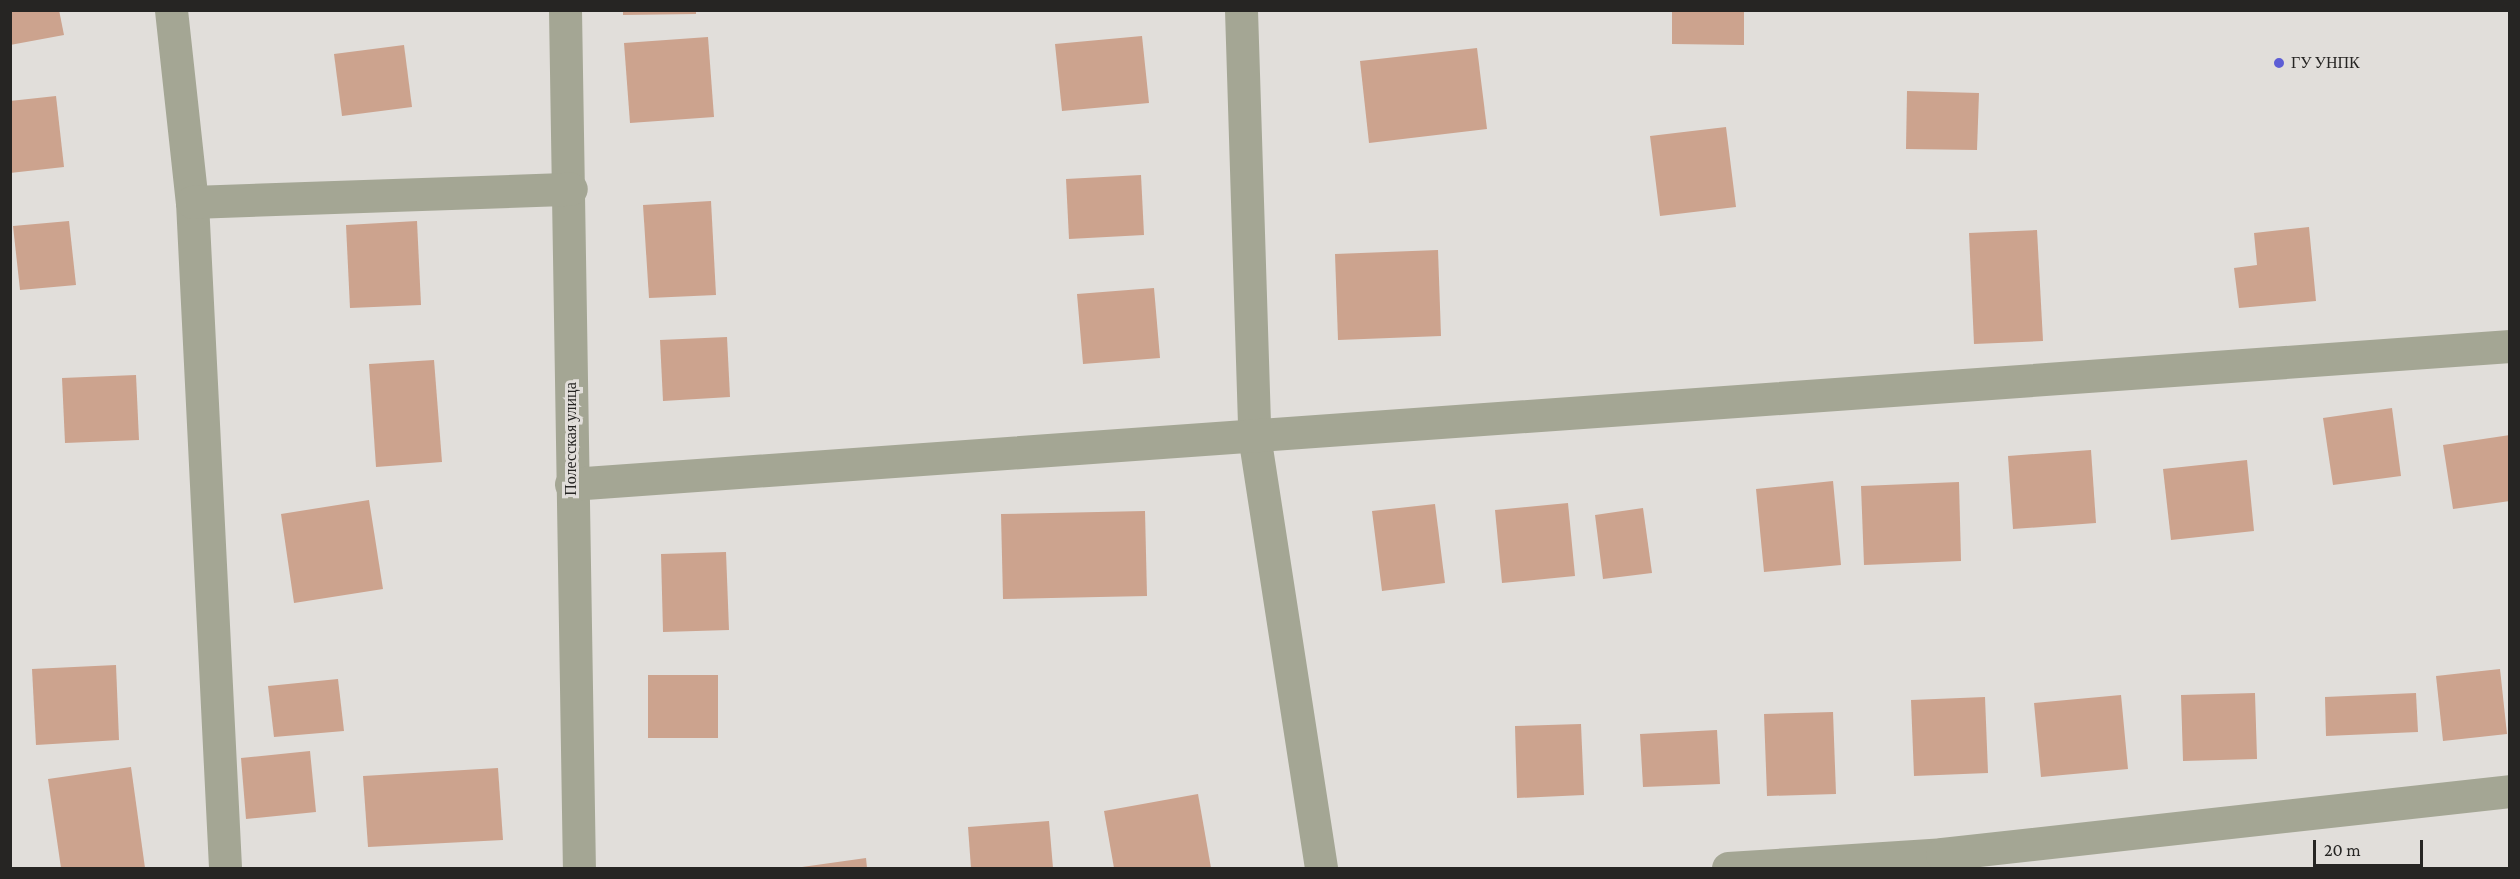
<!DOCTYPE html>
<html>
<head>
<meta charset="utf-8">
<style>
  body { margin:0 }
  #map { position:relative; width:2520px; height:879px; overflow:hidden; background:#e1deda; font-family:"Crimson Pro",serif }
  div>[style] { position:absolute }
  .building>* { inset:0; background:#cca38e }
  .street>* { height:33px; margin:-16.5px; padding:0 16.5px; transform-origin:16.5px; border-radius:16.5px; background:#a4a694 }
  .dots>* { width:16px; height:16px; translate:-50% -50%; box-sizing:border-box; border:3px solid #e1deda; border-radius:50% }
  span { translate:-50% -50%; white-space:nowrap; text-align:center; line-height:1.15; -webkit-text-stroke:6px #e1deda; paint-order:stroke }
  .poi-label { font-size:16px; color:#262523 }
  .left { translate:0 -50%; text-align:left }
  .street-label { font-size:16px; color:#262523 }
  .frame { position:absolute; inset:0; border:12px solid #262523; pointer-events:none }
  .scale { position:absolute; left:2313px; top:840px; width:110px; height:27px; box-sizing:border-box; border:3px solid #262523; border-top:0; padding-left:8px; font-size:18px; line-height:21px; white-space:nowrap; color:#262523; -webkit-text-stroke:4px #e1deda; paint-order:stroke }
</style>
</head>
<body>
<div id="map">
  <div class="building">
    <div style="clip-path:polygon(10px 10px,59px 10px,64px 35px,10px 45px)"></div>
    <div style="clip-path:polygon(623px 10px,696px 10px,696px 14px,623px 15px)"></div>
    <div style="clip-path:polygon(1672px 10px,1744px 10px,1744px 45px,1672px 44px)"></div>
    <div style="clip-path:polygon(1142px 36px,1149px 103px,1062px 111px,1055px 44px)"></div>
    <div style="clip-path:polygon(708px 37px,714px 117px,630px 123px,624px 43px)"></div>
    <div style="clip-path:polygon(404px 45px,412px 107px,342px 116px,334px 54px)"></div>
    <div style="clip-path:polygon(1477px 48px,1487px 129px,1369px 143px,1360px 61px)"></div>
    <div style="clip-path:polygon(1907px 91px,1979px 93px,1977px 150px,1906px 149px)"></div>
    <div style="clip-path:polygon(56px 96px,64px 167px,10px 173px,10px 101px)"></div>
    <div style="clip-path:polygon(1726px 127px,1736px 207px,1660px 216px,1650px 136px)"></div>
    <div style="clip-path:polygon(1141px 175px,1144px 235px,1069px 239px,1066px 179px)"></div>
    <div style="clip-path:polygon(711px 201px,716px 295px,649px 298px,643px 205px)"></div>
    <div style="clip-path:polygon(69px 221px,76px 285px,20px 290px,13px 226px)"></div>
    <div style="clip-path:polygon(417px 221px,421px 305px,350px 308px,346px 225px)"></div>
    <div style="clip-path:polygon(2309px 227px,2316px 301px,2239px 308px,2234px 268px,2257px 265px,2254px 233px)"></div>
    <div style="clip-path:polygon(2037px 230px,2043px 341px,1974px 344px,1969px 233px)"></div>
    <div style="clip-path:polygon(1438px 250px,1441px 336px,1338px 340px,1335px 254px)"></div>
    <div style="clip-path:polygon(1154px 288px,1160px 358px,1083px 364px,1077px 294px)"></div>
    <div style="clip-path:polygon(727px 337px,730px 397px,663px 401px,660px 340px)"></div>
    <div style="clip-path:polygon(434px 360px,442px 462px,376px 467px,369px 364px)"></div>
    <div style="clip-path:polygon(136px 375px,139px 440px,65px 443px,62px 378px)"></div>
    <div style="clip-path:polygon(2392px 408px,2401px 476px,2333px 485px,2323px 418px)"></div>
    <div style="clip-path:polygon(2510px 435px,2510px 501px,2453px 509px,2443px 445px)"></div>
    <div style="clip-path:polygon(2091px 450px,2096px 523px,2013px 529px,2008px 456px)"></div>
    <div style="clip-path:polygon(2247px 460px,2254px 531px,2171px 540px,2163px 469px)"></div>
    <div style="clip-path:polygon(1833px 481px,1841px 565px,1764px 572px,1756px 489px)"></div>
    <div style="clip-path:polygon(1959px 482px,1961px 561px,1864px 565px,1861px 486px)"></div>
    <div style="clip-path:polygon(369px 500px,383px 589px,294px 603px,281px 514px)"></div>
    <div style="clip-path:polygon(1568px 503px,1575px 576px,1502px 583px,1495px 510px)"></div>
    <div style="clip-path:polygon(1435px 504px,1445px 583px,1382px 591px,1372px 511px)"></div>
    <div style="clip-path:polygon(1643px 508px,1652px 573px,1603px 579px,1595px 515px)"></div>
    <div style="clip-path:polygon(1145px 511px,1147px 596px,1003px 599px,1001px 514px)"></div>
    <div style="clip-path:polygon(726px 552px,729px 630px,663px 632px,661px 554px)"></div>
    <div style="clip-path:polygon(116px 665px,119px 740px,36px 745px,32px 669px)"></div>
    <div style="clip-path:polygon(2500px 669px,2507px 734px,2443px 741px,2436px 676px)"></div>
    <div style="clip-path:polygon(648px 675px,718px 675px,718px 738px,648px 738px)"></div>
    <div style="clip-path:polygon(338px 679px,344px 731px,274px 737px,268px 686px)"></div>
    <div style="clip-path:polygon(2255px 693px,2257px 759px,2183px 761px,2181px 695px)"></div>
    <div style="clip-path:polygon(2416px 693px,2418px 732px,2326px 736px,2325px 697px)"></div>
    <div style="clip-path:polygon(2121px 695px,2128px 769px,2041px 777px,2034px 703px)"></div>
    <div style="clip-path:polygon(1985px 697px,1988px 773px,1914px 776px,1911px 700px)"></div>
    <div style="clip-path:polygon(1833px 712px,1836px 794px,1767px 796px,1764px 714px)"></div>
    <div style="clip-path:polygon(1581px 724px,1584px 795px,1517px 798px,1515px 726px)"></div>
    <div style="clip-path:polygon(1717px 730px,1720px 784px,1643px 787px,1640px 734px)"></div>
    <div style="clip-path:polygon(310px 751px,316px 812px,246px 819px,241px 758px)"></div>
    <div style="clip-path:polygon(131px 767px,145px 868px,61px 868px,48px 779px)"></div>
    <div style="clip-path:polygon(498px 768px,503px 840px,368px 847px,363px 776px)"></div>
    <div style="clip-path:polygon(1198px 794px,1211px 868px,1114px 868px,1104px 811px)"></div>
    <div style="clip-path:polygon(1049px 821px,1053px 868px,971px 868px,968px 827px)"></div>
    <div style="clip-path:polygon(866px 858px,867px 868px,802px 868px,802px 867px)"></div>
  </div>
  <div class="street">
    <div style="left:171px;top:10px;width:193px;rotate:83.8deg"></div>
    <div style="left:192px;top:202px;width:667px;rotate:87.16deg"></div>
    <div style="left:565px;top:10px;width:858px;rotate:89.07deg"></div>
    <div style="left:1241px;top:10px;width:425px;rotate:88.2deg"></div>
    <div style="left:1254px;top:435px;width:438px;rotate:81.2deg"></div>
    <div style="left:192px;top:202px;width:379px;rotate:-2deg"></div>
    <div style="left:571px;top:484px;width:1944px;rotate:-4.07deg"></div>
    <div style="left:1728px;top:868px;width:214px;rotate:-3.7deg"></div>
    <div style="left:1942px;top:854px;width:571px;rotate:-6.33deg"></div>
  </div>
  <div class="dots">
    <div style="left:2279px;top:63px;background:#5d5dd5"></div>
  </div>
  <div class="poi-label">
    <span class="left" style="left:2291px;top:63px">ГУ УНПК</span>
  </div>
  <div class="street-label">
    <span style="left:571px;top:439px;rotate:-90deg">Полесская улица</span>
  </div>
  <div class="frame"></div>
  <div class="scale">20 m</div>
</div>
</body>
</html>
